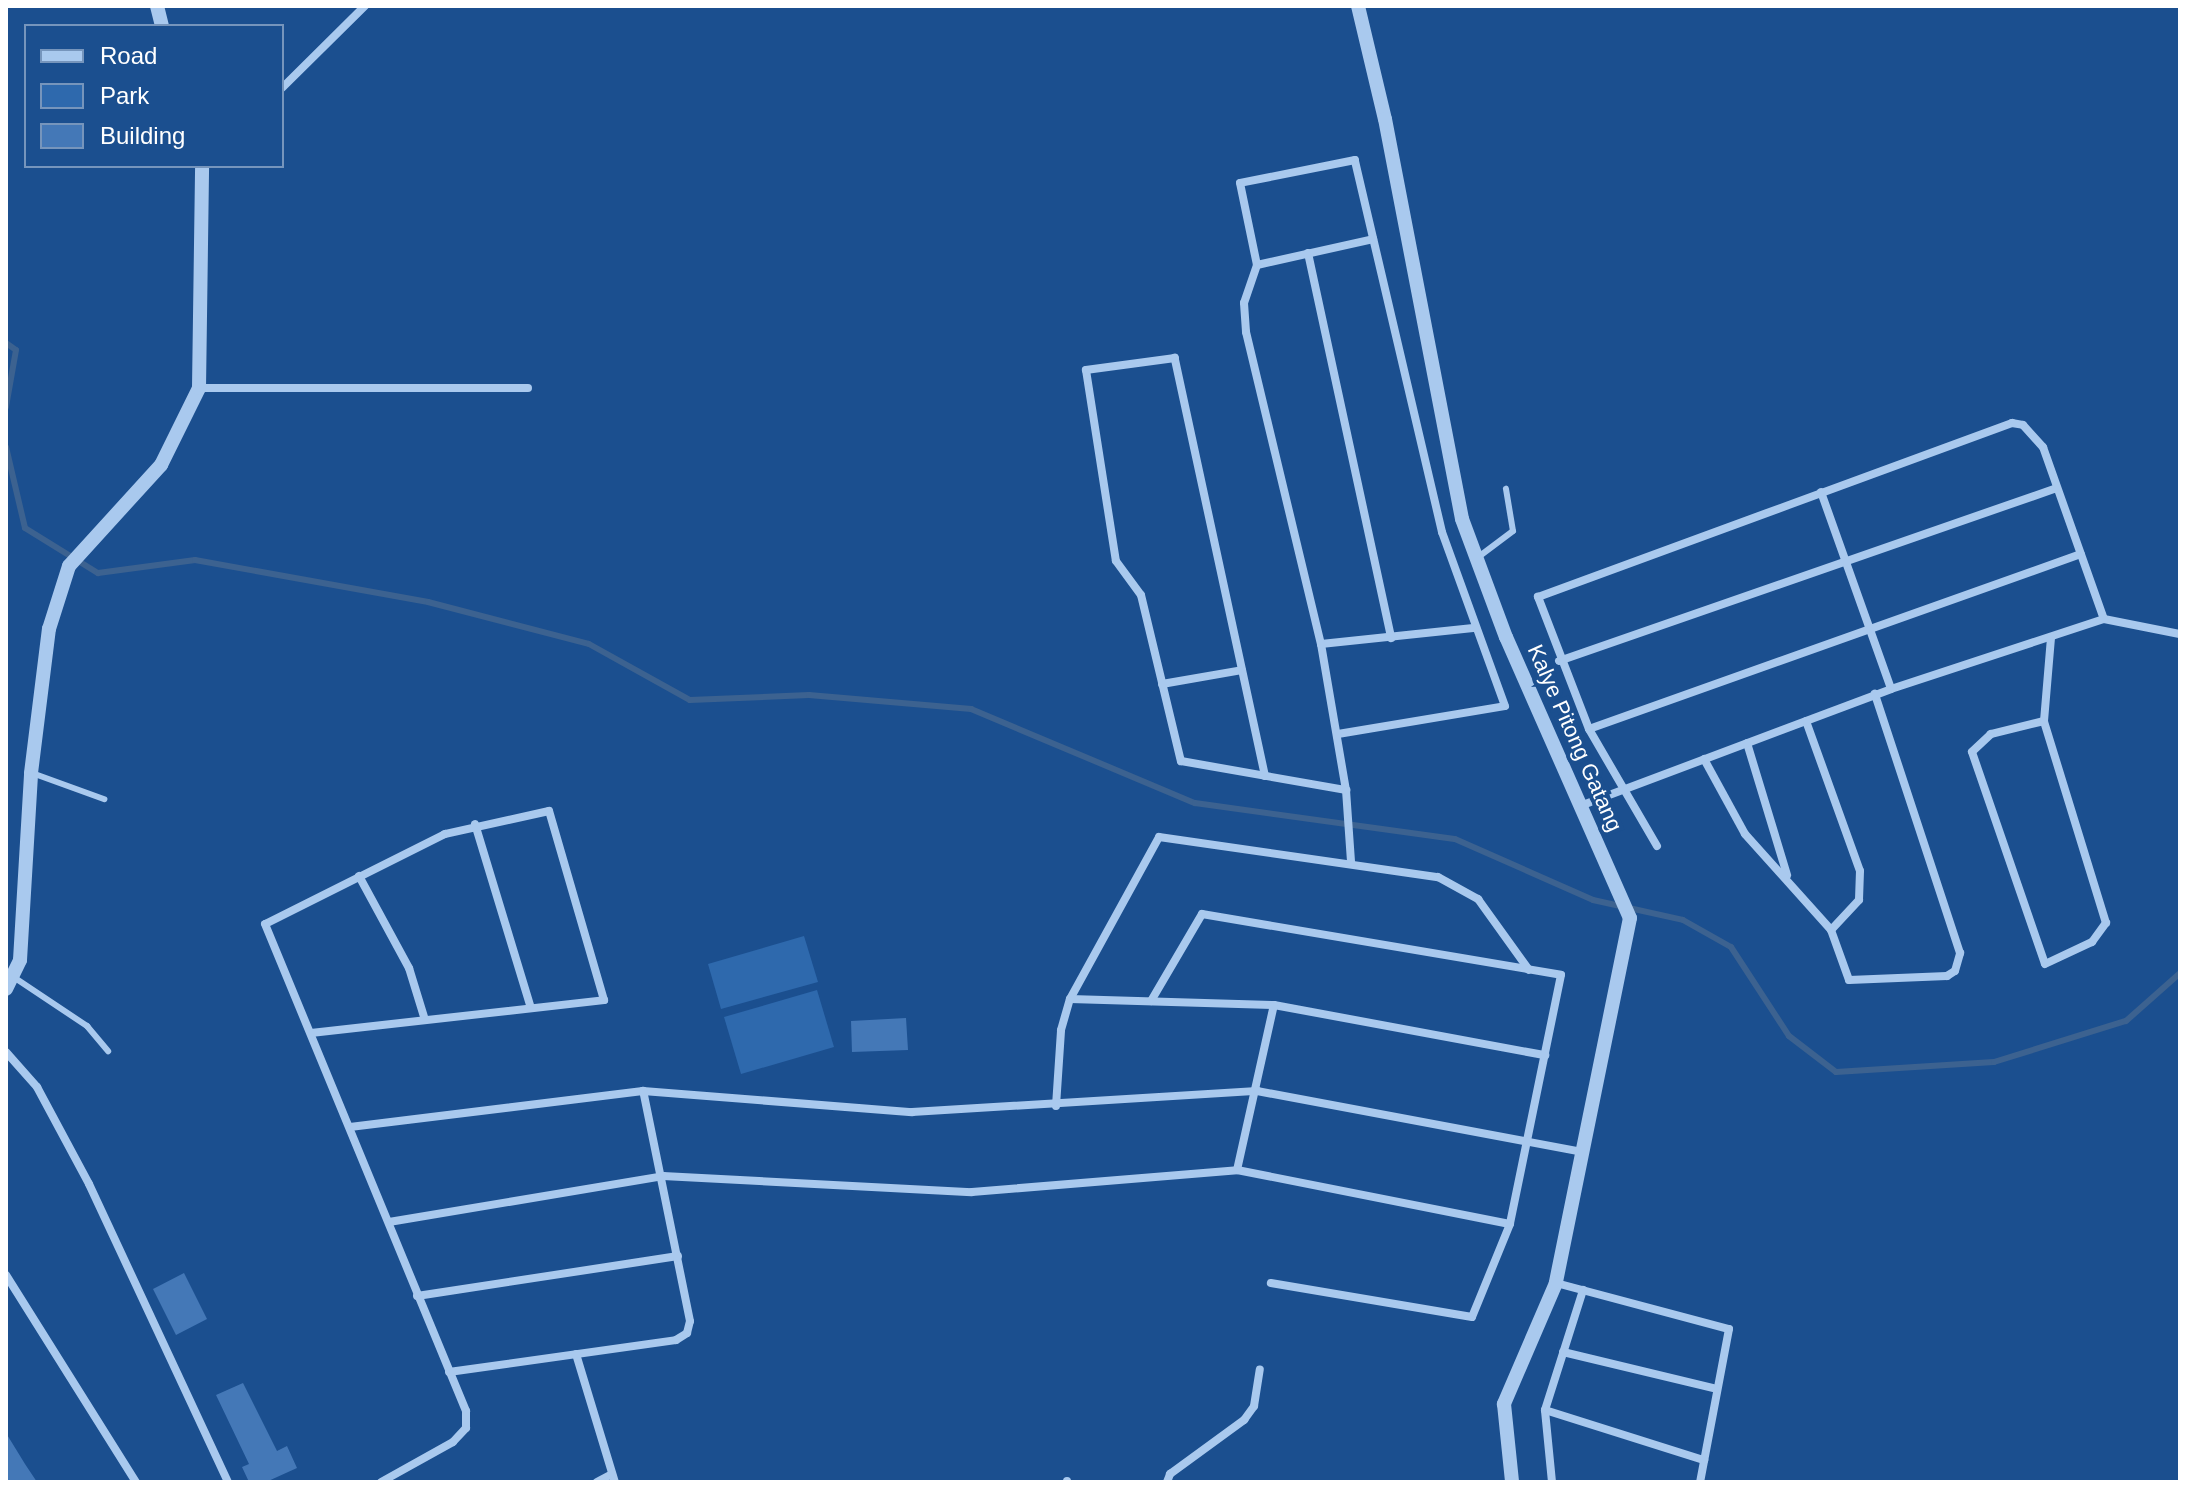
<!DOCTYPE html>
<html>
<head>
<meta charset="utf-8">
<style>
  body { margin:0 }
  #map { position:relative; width:2186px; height:1488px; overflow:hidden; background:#1b4f8f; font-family:Arial,sans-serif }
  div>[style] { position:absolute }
  .green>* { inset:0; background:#2e69ad }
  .stream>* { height:6px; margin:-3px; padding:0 3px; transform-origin:3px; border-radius:3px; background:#3c6290 }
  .building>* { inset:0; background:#4478b7 }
  .service>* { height:6px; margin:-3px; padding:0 3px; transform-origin:3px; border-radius:3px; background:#a9c9ee }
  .minor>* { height:8px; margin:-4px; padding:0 4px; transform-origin:4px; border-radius:4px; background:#a9c9ee }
  .tertiary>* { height:14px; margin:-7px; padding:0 7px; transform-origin:7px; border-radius:7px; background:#a9c9ee }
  span { translate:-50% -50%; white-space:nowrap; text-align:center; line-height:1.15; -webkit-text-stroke:8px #1b4f8f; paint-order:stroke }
  .street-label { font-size:22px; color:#fff }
  .frame { position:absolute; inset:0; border:8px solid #fff; pointer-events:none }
  .legend { position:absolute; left:24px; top:24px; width:260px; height:144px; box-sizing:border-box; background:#1b4f8f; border:2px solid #7695bc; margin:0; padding:10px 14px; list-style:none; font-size:24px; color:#fff }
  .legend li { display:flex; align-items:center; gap:16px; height:40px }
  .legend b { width:40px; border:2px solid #7695bc }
</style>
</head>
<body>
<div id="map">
  <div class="green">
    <div style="clip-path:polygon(804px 936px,818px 982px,721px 1009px,708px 964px)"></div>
    <div style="clip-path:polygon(817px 990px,834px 1047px,741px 1074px,724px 1017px)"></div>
  </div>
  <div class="stream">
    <div style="left:6px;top:343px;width:12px;rotate:35deg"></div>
    <div style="left:16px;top:350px;width:58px;rotate:100deg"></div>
    <div style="left:6px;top:447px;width:83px;rotate:76.8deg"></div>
    <div style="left:25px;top:528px;width:86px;rotate:31.7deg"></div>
    <div style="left:98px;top:573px;width:98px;rotate:-7.6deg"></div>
    <div style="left:195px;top:560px;width:237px;rotate:10.2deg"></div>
    <div style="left:428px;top:602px;width:166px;rotate:14.6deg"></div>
    <div style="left:589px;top:644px;width:115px;rotate:29deg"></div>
    <div style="left:690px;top:700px;width:119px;rotate:-2.4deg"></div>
    <div style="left:809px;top:695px;width:163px;rotate:4.9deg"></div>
    <div style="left:971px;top:709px;width:243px;rotate:22.8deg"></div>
    <div style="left:1195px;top:803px;width:262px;rotate:7.9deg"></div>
    <div style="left:1455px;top:839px;width:151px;rotate:23.8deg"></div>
    <div style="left:1593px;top:900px;width:92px;rotate:12.5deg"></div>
    <div style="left:1683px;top:920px;width:55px;rotate:29.4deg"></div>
    <div style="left:1731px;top:947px;width:106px;rotate:56.9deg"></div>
    <div style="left:1789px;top:1036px;width:59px;rotate:37.5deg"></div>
    <div style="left:1836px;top:1072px;width:158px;rotate:-3.6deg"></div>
    <div style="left:1994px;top:1062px;width:138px;rotate:-17.3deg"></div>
    <div style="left:2126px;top:1021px;width:72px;rotate:-41.6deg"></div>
  </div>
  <div class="building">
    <div style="clip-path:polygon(906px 1018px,908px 1050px,852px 1052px,851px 1021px)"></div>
    <div style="clip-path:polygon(184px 1273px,207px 1319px,176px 1335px,153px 1289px)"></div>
    <div style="clip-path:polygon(243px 1383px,277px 1451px,287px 1446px,297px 1468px,266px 1482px,249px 1482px,242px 1467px,249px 1464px,216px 1395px)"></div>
    <div style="clip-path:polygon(6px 1433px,25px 1464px,37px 1482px,6px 1482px)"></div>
  </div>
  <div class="service">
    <div style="left:1477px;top:558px;width:45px;rotate:-36.9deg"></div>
    <div style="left:1513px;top:531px;width:43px;rotate:-99.5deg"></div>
    <div style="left:32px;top:773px;width:77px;rotate:19.9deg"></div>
    <div style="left:15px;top:978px;width:87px;rotate:33.7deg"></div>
    <div style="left:87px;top:1026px;width:33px;rotate:50deg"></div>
  </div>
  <div class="minor">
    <div style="left:282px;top:88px;width:117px;rotate:-44.7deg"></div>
    <div style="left:1308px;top:253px;width:394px;rotate:77.8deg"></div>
    <div style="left:1257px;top:265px;width:119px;rotate:-12.6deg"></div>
    <div style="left:199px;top:388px;width:329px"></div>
    <div style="left:1821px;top:492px;width:209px;rotate:70.4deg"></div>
    <div style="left:1321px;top:644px;width:153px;rotate:-6deg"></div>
    <div style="left:1559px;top:661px;width:527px;rotate:-19.16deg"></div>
    <div style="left:1162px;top:684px;width:81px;rotate:-9.9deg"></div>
    <div style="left:1806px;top:721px;width:159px;rotate:70.2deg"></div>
    <div style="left:1860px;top:871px;width:29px;rotate:92deg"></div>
    <div style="left:1859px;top:900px;width:41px;rotate:133deg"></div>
    <div style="left:2044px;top:721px;width:55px;rotate:166.2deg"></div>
    <div style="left:1991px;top:734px;width:26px;rotate:137deg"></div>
    <div style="left:1972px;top:752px;width:224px;rotate:71deg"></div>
    <div style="left:2045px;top:964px;width:52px;rotate:-25.1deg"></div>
    <div style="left:2092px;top:942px;width:24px;rotate:-54deg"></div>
    <div style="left:2106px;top:923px;width:211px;rotate:-107.1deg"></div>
    <div style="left:2044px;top:721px;width:84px;rotate:-85.2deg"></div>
    <div style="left:1589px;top:729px;width:522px;rotate:-19.58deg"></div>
    <div style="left:1338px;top:734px;width:169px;rotate:-9.5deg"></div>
    <div style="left:1505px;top:706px;width:185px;rotate:-109.9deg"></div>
    <div style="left:1442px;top:532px;width:382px;rotate:-103.2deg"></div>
    <div style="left:1355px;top:160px;width:117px;rotate:168.7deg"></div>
    <div style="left:1240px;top:183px;width:84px;rotate:78.3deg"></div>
    <div style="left:1257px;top:265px;width:40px;rotate:108.9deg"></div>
    <div style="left:1244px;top:303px;width:29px;rotate:86deg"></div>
    <div style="left:1246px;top:332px;width:321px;rotate:76.5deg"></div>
    <div style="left:1321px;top:644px;width:148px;rotate:80.3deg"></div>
    <div style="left:1346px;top:790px;width:72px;rotate:86deg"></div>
    <div style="left:1747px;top:743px;width:138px;rotate:73.1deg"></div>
    <div style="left:1704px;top:759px;width:85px;rotate:61.3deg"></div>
    <div style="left:1745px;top:834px;width:129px;rotate:48.1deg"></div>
    <div style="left:1831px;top:930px;width:53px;rotate:70.2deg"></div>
    <div style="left:1849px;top:980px;width:98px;rotate:-2.3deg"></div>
    <div style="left:1947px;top:976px;width:9px;rotate:-32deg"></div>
    <div style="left:1955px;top:971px;width:19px;rotate:-74deg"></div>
    <div style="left:1960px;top:953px;width:273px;rotate:-108.2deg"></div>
    <div style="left:1265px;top:776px;width:428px;rotate:-102.2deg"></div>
    <div style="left:1175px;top:358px;width:90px;rotate:172.3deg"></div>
    <div style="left:1086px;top:370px;width:193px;rotate:81.1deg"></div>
    <div style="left:1116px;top:561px;width:42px;rotate:53.7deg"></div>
    <div style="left:1141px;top:595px;width:171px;rotate:76.5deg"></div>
    <div style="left:1181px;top:761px;width:168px;rotate:10deg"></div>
    <div style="left:1580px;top:806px;width:332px;rotate:-20.6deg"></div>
    <div style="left:1891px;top:689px;width:224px;rotate:-18.2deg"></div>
    <div style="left:2104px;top:619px;width:77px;rotate:11.2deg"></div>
    <div style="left:475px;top:824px;width:192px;rotate:73.1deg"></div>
    <div style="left:1657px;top:846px;width:135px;rotate:-120.2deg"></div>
    <div style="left:1589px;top:729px;width:142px;rotate:-111.1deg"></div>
    <div style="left:1538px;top:597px;width:505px;rotate:-20.16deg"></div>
    <div style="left:2012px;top:423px;width:11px;rotate:10deg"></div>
    <div style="left:2023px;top:425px;width:30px;rotate:48deg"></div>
    <div style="left:2043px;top:447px;width:182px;rotate:70.5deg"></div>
    <div style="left:359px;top:876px;width:105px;rotate:61.5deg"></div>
    <div style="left:409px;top:968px;width:54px;rotate:72.9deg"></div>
    <div style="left:1070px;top:999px;width:204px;rotate:1.7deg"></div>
    <div style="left:1274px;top:1005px;width:276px;rotate:10.5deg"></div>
    <div style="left:1151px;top:1001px;width:101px;rotate:-59.6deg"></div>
    <div style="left:1202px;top:914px;width:364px;rotate:9.6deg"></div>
    <div style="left:1561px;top:975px;width:254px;rotate:101.6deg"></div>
    <div style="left:1510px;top:1224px;width:100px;rotate:112.2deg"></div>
    <div style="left:1472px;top:1317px;width:204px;rotate:-170.4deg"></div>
    <div style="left:311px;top:1033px;width:295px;rotate:-6.4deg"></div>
    <div style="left:604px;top:1000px;width:197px;rotate:-106.2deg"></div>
    <div style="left:549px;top:811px;width:107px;rotate:167.5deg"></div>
    <div style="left:445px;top:834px;width:201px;rotate:153.4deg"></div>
    <div style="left:265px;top:924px;width:527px;rotate:67.57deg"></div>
    <div style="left:466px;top:1411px;width:17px;rotate:90deg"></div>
    <div style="left:466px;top:1428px;width:19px;rotate:133deg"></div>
    <div style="left:453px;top:1442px;width:82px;rotate:150.9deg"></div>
    <div style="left:6px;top:1052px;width:47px;rotate:48.5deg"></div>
    <div style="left:37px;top:1087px;width:110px;rotate:61.8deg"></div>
    <div style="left:89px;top:1184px;width:329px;rotate:65deg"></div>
    <div style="left:1056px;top:1106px;width:76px;rotate:-86.2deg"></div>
    <div style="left:1061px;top:1030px;width:32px;rotate:-74deg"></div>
    <div style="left:1070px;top:999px;width:185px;rotate:-61.2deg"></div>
    <div style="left:1159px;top:837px;width:282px;rotate:8.2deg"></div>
    <div style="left:1438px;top:877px;width:46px;rotate:28.8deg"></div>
    <div style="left:1478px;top:899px;width:87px;rotate:54.3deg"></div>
    <div style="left:350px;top:1127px;width:295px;rotate:-7deg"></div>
    <div style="left:643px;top:1091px;width:270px;rotate:4.5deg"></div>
    <div style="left:912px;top:1112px;width:346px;rotate:-3.5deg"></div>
    <div style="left:1257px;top:1091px;width:332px;rotate:10.6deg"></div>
    <div style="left:1237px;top:1170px;width:169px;rotate:-77.4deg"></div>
    <div style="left:389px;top:1222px;width:278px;rotate:-9.5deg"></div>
    <div style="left:663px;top:1176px;width:309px;rotate:3deg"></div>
    <div style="left:972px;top:1192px;width:266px;rotate:-4.7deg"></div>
    <div style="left:1237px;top:1170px;width:278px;rotate:11.2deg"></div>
    <div style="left:6px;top:1275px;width:244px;rotate:57.9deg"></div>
    <div style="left:1556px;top:1283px;width:179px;rotate:14.9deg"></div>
    <div style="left:1729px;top:1329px;width:156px;rotate:100.7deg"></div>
    <div style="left:417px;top:1296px;width:264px;rotate:-8.7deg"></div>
    <div style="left:1563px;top:1352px;width:158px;rotate:13.5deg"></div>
    <div style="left:576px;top:1354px;width:134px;rotate:73.1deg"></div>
    <div style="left:449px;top:1372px;width:229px;rotate:-8deg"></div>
    <div style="left:676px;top:1340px;width:13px;rotate:-32deg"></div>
    <div style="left:687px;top:1333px;width:12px;rotate:-76deg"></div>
    <div style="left:690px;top:1321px;width:235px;rotate:-101.5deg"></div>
    <div style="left:1545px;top:1410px;width:167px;rotate:17.5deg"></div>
    <div style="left:1067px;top:1481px;width:1px;rotate:90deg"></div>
    <div style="left:597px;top:1482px;width:17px;rotate:-28deg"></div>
    <div style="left:1167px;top:1482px;width:9px;rotate:-69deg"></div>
    <div style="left:1170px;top:1474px;width:92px;rotate:-36.1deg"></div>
    <div style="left:1244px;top:1420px;width:17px;rotate:-54deg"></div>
    <div style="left:1254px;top:1406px;width:37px;rotate:-81deg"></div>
    <div style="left:1552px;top:1482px;width:72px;rotate:-95.6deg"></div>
    <div style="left:1545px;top:1410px;width:126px;rotate:-72.4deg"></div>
  </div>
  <div class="tertiary">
    <div style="left:157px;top:6px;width:21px;rotate:76deg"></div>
    <div style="left:1358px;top:6px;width:116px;rotate:76.6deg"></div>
    <div style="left:1385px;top:119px;width:407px;rotate:79.1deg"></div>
    <div style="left:1462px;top:519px;width:126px;rotate:69.6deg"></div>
    <div style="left:1506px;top:637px;width:307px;rotate:66.2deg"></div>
    <div style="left:1630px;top:918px;width:372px;rotate:101.5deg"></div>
    <div style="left:1556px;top:1283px;width:132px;rotate:113.3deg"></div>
    <div style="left:1504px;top:1404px;width:78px;rotate:84.1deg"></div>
    <div style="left:6px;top:989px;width:32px;rotate:-64deg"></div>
    <div style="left:20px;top:960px;width:187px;rotate:-86.6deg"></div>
    <div style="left:31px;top:773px;width:145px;rotate:-82.9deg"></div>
    <div style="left:49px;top:629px;width:66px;rotate:-72.4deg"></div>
    <div style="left:69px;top:566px;width:137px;rotate:-47.7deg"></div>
    <div style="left:161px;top:465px;width:86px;rotate:-63.7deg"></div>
    <div style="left:199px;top:388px;width:222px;rotate:-89.2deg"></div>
  </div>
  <div class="street-label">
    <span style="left:1575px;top:738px;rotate:66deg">Kalye Pitong Gatang</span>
  </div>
  <div class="frame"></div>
  <ul class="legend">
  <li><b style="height:10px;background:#a9c9ee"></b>Road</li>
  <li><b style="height:22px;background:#2e69ad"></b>Park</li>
  <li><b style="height:22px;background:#4478b7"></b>Building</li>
  </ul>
</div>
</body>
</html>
